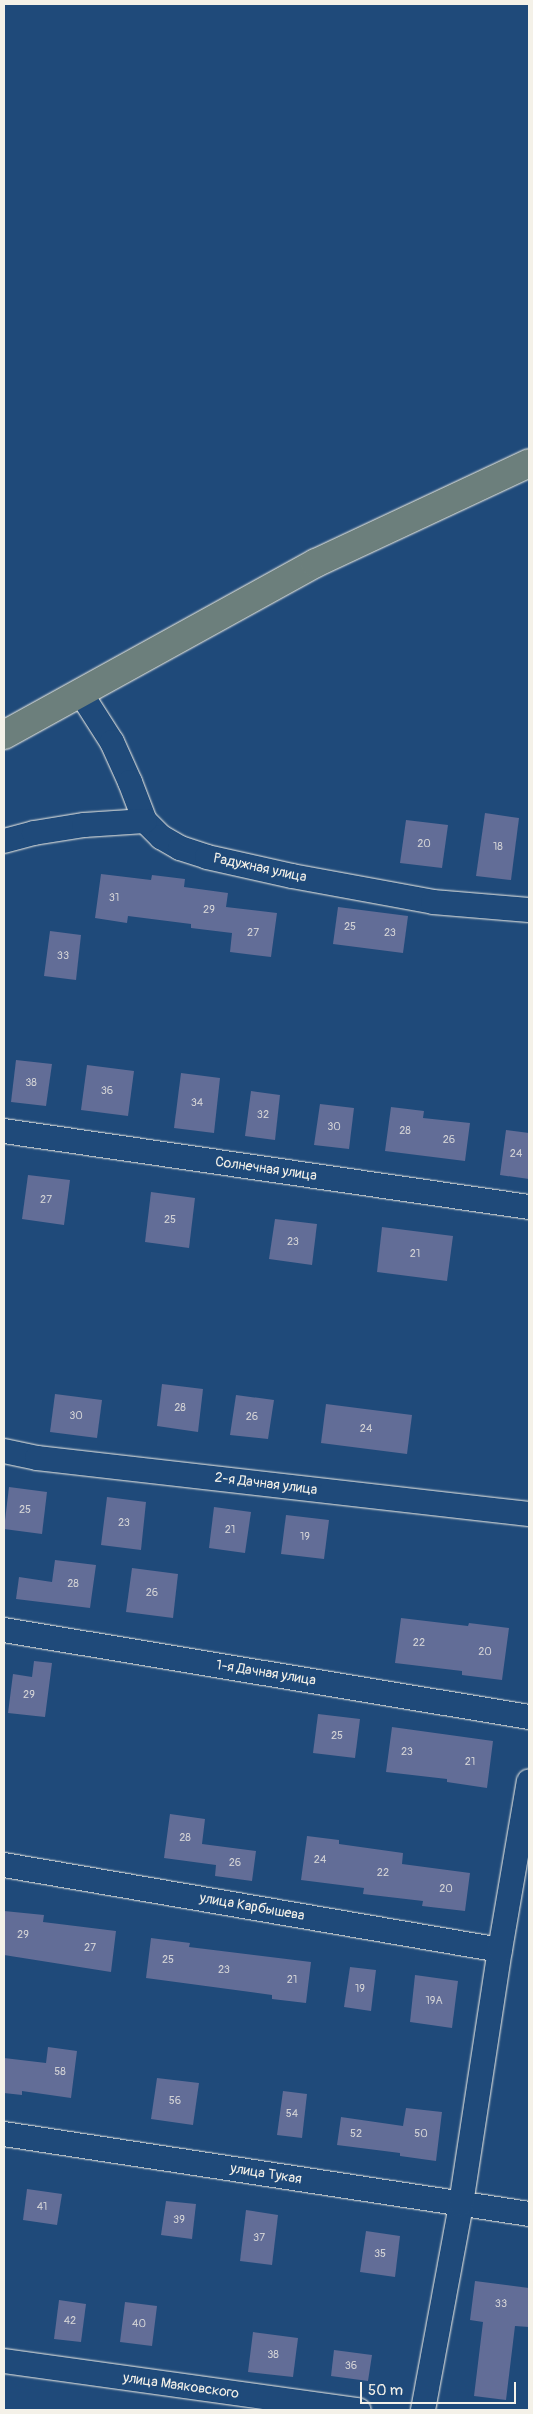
<!DOCTYPE html>
<html>
<head>
<meta charset="utf-8">
<style>
  body { margin:0 }
  #map { position:relative; width:533px; height:2414px; overflow:hidden; background:#1f4a7a; font-family:Pangolin,sans-serif }
  div>[style] { position:absolute }
  .building>* { inset:0; background:#626d97 }
  .roads { filter:drop-shadow(0 0 1px #f4f1e8) drop-shadow(0 0 1px #f4f1e8) }
  .street>* { height:24px; margin:-12px; padding:0 12px; transform-origin:12px; border-radius:12px; background:#1f4a7a }
  .primary>* { height:28px; margin:-14px; padding:0 14px; transform-origin:14px; border-radius:14px; background:#6c7f7c }
  span { translate:-50% -50%; white-space:nowrap; text-align:center; line-height:1.15; -webkit-text-stroke:5px #1f4a7a; paint-order:stroke }
  .number-label { font-size:11px; color:#d0d0d4 }
  .number-label span { -webkit-text-stroke-width:0 }
  .street-label { font-size:14px; color:#f4f1e8 }
  .frame { position:absolute; inset:0; border:5px solid #f4f1e8; pointer-events:none }
  .scale { position:absolute; left:360px; top:2382px; width:156px; height:22px; box-sizing:border-box; border:2px solid #f4f1e8; border-top:0; padding-left:6px; font-size:15px; line-height:18px; white-space:nowrap; color:#f4f1e8; -webkit-text-stroke:4px #1f4a7a; paint-order:stroke }
</style>
</head>
<body>
<div id="map">
  <div class="building">
    <div style="clip-path:polygon(485px 813px,519px 818px,511px 880px,476px 876px)"></div>
    <div style="clip-path:polygon(406px 820px,448px 825px,442px 868px,400px 863px)"></div>
    <div style="clip-path:polygon(101px 874px,151px 880px,152px 875px,185px 879px,184px 887px,228px 893px,226px 907px,277px 913px,271px 957px,230px 952px,232px 933px,191px 928px,191px 924px,128px 916px,127px 923px,95px 918px)"></div>
    <div style="clip-path:polygon(338px 907px,408px 916px,403px 953px,333px 944px)"></div>
    <div style="clip-path:polygon(50px 931px,81px 935px,76px 980px,44px 976px)"></div>
    <div style="clip-path:polygon(16px 1060px,52px 1064px,46px 1106px,11px 1102px)"></div>
    <div style="clip-path:polygon(87px 1065px,134px 1071px,128px 1116px,81px 1110px)"></div>
    <div style="clip-path:polygon(181px 1073px,220px 1078px,214px 1133px,174px 1128px)"></div>
    <div style="clip-path:polygon(251px 1091px,280px 1095px,275px 1140px,245px 1136px)"></div>
    <div style="clip-path:polygon(320px 1104px,354px 1108px,349px 1149px,314px 1145px)"></div>
    <div style="clip-path:polygon(391px 1107px,424px 1111px,423px 1118px,470px 1123px,465px 1161px,385px 1151px)"></div>
    <div style="clip-path:polygon(506px 1130px,529px 1133px,529px 1179px,500px 1175px)"></div>
    <div style="clip-path:polygon(28px 1175px,70px 1180px,64px 1225px,22px 1219px)"></div>
    <div style="clip-path:polygon(151px 1192px,195px 1198px,189px 1248px,145px 1242px)"></div>
    <div style="clip-path:polygon(275px 1219px,317px 1224px,312px 1265px,269px 1259px)"></div>
    <div style="clip-path:polygon(382px 1227px,453px 1236px,447px 1281px,377px 1272px)"></div>
    <div style="clip-path:polygon(162px 1384px,203px 1389px,198px 1432px,157px 1426px)"></div>
    <div style="clip-path:polygon(55px 1394px,102px 1400px,97px 1438px,50px 1432px)"></div>
    <div style="clip-path:polygon(236px 1395px,274px 1400px,268px 1439px,230px 1435px)"></div>
    <div style="clip-path:polygon(326px 1404px,412px 1415px,407px 1454px,321px 1443px)"></div>
    <div style="clip-path:polygon(9px 1487px,47px 1492px,42px 1534px,4px 1529px)"></div>
    <div style="clip-path:polygon(107px 1497px,146px 1502px,141px 1550px,101px 1545px)"></div>
    <div style="clip-path:polygon(214px 1507px,251px 1512px,245px 1553px,209px 1548px)"></div>
    <div style="clip-path:polygon(286px 1515px,329px 1520px,324px 1559px,281px 1554px)"></div>
    <div style="clip-path:polygon(55px 1560px,96px 1565px,90px 1608px,16px 1599px,19px 1577px,52px 1582px)"></div>
    <div style="clip-path:polygon(132px 1568px,178px 1574px,173px 1618px,126px 1612px)"></div>
    <div style="clip-path:polygon(401px 1618px,468px 1626px,469px 1623px,509px 1628px,502px 1680px,462px 1675px,462px 1671px,395px 1663px)"></div>
    <div style="clip-path:polygon(34px 1661px,52px 1663px,45px 1717px,8px 1713px,13px 1674px,32px 1677px)"></div>
    <div style="clip-path:polygon(318px 1714px,360px 1719px,355px 1758px,313px 1753px)"></div>
    <div style="clip-path:polygon(392px 1727px,493px 1741px,487px 1788px,447px 1782px,447px 1779px,386px 1772px)"></div>
    <div style="clip-path:polygon(170px 1814px,205px 1819px,202px 1844px,256px 1851px,252px 1881px,215px 1876px,216px 1865px,164px 1858px)"></div>
    <div style="clip-path:polygon(307px 1836px,339px 1840px,339px 1844px,403px 1853px,402px 1864px,470px 1873px,465px 1911px,422px 1906px,423px 1901px,363px 1894px,364px 1888px,301px 1880px)"></div>
    <div style="clip-path:polygon(4px 1911px,44px 1915px,43px 1922px,116px 1931px,111px 1972px,4px 1955px)"></div>
    <div style="clip-path:polygon(151px 1938px,190px 1943px,189px 1947px,311px 1962px,306px 2003px,272px 1999px,272px 1995px,146px 1978px)"></div>
    <div style="clip-path:polygon(350px 1967px,376px 1970px,371px 2011px,344px 2007px)"></div>
    <div style="clip-path:polygon(415px 1975px,458px 1981px,452px 2028px,410px 2022px)"></div>
    <div style="clip-path:polygon(48px 2047px,77px 2051px,71px 2098px,22px 2091px,22px 2095px,4px 2093px,4px 2058px,46px 2063px)"></div>
    <div style="clip-path:polygon(157px 2078px,199px 2083px,193px 2125px,151px 2119px)"></div>
    <div style="clip-path:polygon(283px 2091px,307px 2094px,302px 2138px,277px 2135px)"></div>
    <div style="clip-path:polygon(406px 2108px,442px 2112px,436px 2161px,400px 2156px,400px 2153px,337px 2145px,341px 2117px,403px 2126px)"></div>
    <div style="clip-path:polygon(27px 2189px,62px 2194px,57px 2225px,23px 2220px)"></div>
    <div style="clip-path:polygon(166px 2201px,196px 2204px,192px 2239px,161px 2235px)"></div>
    <div style="clip-path:polygon(246px 2210px,278px 2215px,272px 2265px,240px 2261px)"></div>
    <div style="clip-path:polygon(366px 2231px,400px 2236px,395px 2277px,360px 2272px)"></div>
    <div style="clip-path:polygon(475px 2281px,529px 2288px,529px 2327px,515px 2326px,506px 2400px,474px 2396px,483px 2322px,470px 2320px)"></div>
    <div style="clip-path:polygon(59px 2300px,86px 2304px,81px 2342px,54px 2339px)"></div>
    <div style="clip-path:polygon(125px 2302px,157px 2306px,152px 2346px,120px 2342px)"></div>
    <div style="clip-path:polygon(253px 2332px,298px 2338px,293px 2377px,248px 2372px)"></div>
    <div style="clip-path:polygon(334px 2350px,372px 2355px,368px 2381px,331px 2376px)"></div>
  </div>
  <div class="roads">
    <div class="street">
      <div style="left:80px;top:692px;width:59px;rotate:57.4deg"></div>
      <div style="left:112px;top:742px;width:44px;rotate:65.8deg"></div>
      <div style="left:130px;top:782px;width:42px;rotate:69deg"></div>
      <div style="left:145px;top:821px;width:23px;rotate:45deg"></div>
      <div style="left:161px;top:837px;width:22px;rotate:30deg"></div>
      <div style="left:180px;top:848px;width:28px;rotate:18deg"></div>
      <div style="left:207px;top:857px;width:87px;rotate:12.6deg"></div>
      <div style="left:292px;top:876px;width:143px;rotate:10.4deg"></div>
      <div style="left:433px;top:902px;width:96px;rotate:4.8deg"></div>
      <div style="left:4px;top:841px;width:31px;rotate:-15deg"></div>
      <div style="left:34px;top:833px;width:51px;rotate:-9.1deg"></div>
      <div style="left:84px;top:825px;width:61px;rotate:-3.8deg"></div>
      <div style="left:4px;top:1131px;width:530px;rotate:8.24deg"></div>
      <div style="left:4px;top:1451px;width:34px;rotate:12deg"></div>
      <div style="left:37px;top:1458px;width:495px;rotate:6.5deg"></div>
      <div style="left:4px;top:1630px;width:532px;rotate:9.41deg"></div>
      <div style="left:4px;top:1865px;width:503px;rotate:9.72deg"></div>
      <div style="left:4px;top:2134px;width:531px;rotate:8.66deg"></div>
      <div style="left:4px;top:2361px;width:358px;rotate:7.9deg"></div>
      <div style="left:423px;top:2410px;width:209px;rotate:-79.5deg"></div>
      <div style="left:461px;top:2204px;width:257px;rotate:-81.3deg"></div>
      <div style="left:500px;top:1950px;width:171px;rotate:-80.3deg"></div>
    </div>
    <div class="primary">
      <div style="left:4px;top:735px;width:356px;rotate:-28.9deg"></div>
      <div style="left:316px;top:563px;width:235px;rotate:-25.1deg"></div>
    </div>
  </div>
  <div class="number-label">
    <span style="left:424px;top:844px">20</span>
    <span style="left:498px;top:847px">18</span>
    <span style="left:114px;top:898px">31</span>
    <span style="left:209px;top:910px">29</span>
    <span style="left:350px;top:927px">25</span>
    <span style="left:253px;top:933px">27</span>
    <span style="left:390px;top:933px">23</span>
    <span style="left:63px;top:956px">33</span>
    <span style="left:31px;top:1083px">38</span>
    <span style="left:107px;top:1091px">36</span>
    <span style="left:197px;top:1103px">34</span>
    <span style="left:263px;top:1115px">32</span>
    <span style="left:334px;top:1127px">30</span>
    <span style="left:405px;top:1131px">28</span>
    <span style="left:449px;top:1140px">26</span>
    <span style="left:516px;top:1154px">24</span>
    <span style="left:46px;top:1200px">27</span>
    <span style="left:170px;top:1220px">25</span>
    <span style="left:293px;top:1242px">23</span>
    <span style="left:415px;top:1254px">21</span>
    <span style="left:180px;top:1408px">28</span>
    <span style="left:76px;top:1416px">30</span>
    <span style="left:252px;top:1417px">26</span>
    <span style="left:366px;top:1429px">24</span>
    <span style="left:25px;top:1510px">25</span>
    <span style="left:124px;top:1523px">23</span>
    <span style="left:230px;top:1530px">21</span>
    <span style="left:305px;top:1537px">19</span>
    <span style="left:73px;top:1584px">28</span>
    <span style="left:152px;top:1593px">26</span>
    <span style="left:419px;top:1643px">22</span>
    <span style="left:485px;top:1652px">20</span>
    <span style="left:29px;top:1695px">29</span>
    <span style="left:337px;top:1736px">25</span>
    <span style="left:407px;top:1752px">23</span>
    <span style="left:470px;top:1762px">21</span>
    <span style="left:185px;top:1838px">28</span>
    <span style="left:320px;top:1860px">24</span>
    <span style="left:235px;top:1863px">26</span>
    <span style="left:383px;top:1873px">22</span>
    <span style="left:446px;top:1889px">20</span>
    <span style="left:23px;top:1935px">29</span>
    <span style="left:90px;top:1948px">27</span>
    <span style="left:168px;top:1960px">25</span>
    <span style="left:224px;top:1970px">23</span>
    <span style="left:292px;top:1980px">21</span>
    <span style="left:360px;top:1989px">19</span>
    <span style="left:434px;top:2001px">19А</span>
    <span style="left:60px;top:2072px">58</span>
    <span style="left:175px;top:2101px">56</span>
    <span style="left:292px;top:2114px">54</span>
    <span style="left:356px;top:2134px">52</span>
    <span style="left:421px;top:2134px">50</span>
    <span style="left:42px;top:2207px">41</span>
    <span style="left:179px;top:2220px">39</span>
    <span style="left:259px;top:2238px">37</span>
    <span style="left:380px;top:2254px">35</span>
    <span style="left:501px;top:2304px">33</span>
    <span style="left:70px;top:2321px">42</span>
    <span style="left:139px;top:2324px">40</span>
    <span style="left:273px;top:2355px">38</span>
    <span style="left:351px;top:2366px">36</span>
  </div>
  <div class="street-label">
    <span style="left:260px;top:868px;rotate:12deg">Радужная улица</span>
    <span style="left:266px;top:1169px;rotate:8deg">Солнечная улица</span>
    <span style="left:266px;top:1484px;rotate:7deg">2-я Дачная улица</span>
    <span style="left:266px;top:1673px;rotate:9deg">1-я Дачная улица</span>
    <span style="left:252px;top:1907px;rotate:10deg">улица Карбышева</span>
    <span style="left:266px;top:2174px;rotate:9deg">улица Тукая</span>
    <span style="left:181px;top:2386px;rotate:8deg">улица Маяковского</span>
  </div>
  <div class="frame"></div>
  <div class="scale">50 m</div>
</div>
</body>
</html>
